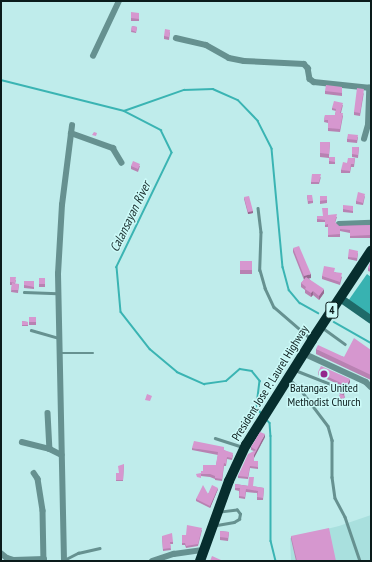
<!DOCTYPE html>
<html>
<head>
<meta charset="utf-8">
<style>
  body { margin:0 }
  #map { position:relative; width:372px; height:562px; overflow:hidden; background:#bfeceb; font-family:"PT Sans Narrow",sans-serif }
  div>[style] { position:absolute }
  .built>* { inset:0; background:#a9e0de }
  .forest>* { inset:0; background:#38b2b1 }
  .stream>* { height:1.5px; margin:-0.75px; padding:0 0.75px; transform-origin:0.75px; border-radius:0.75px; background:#3ab4b3 }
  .lane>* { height:2.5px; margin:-1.25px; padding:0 1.25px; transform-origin:1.25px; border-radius:1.25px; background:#669190 }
  .street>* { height:5.5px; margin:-2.75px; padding:0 2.75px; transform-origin:2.75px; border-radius:2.75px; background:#669190 }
  .secondary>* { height:8px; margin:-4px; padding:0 4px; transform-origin:4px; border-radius:4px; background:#1f6a69 }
  .highway>* { height:10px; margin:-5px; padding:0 5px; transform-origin:5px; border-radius:5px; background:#072e2e }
  .wall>* { inset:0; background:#b882b2 }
  .shaded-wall>* { inset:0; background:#966a91 }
  .building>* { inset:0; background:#d697cf }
  .dots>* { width:11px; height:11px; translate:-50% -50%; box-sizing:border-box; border:2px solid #ccfaf8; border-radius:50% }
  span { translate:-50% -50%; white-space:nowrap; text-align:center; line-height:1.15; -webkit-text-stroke:3px #ccfaf8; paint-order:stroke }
  .shield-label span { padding:1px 3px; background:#ccfaf8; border:1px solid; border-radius:3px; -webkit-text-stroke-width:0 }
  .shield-label { font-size:11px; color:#0a1b1b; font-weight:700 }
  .street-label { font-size:12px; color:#0a1b1b }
  .poi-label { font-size:12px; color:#0a1b1b }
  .water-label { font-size:13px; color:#1c3131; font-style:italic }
  .frame { position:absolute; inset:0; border:2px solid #0a1b1b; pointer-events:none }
</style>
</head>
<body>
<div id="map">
  <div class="built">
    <div style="clip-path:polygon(371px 515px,371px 561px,291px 561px,290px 538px,339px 526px)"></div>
  </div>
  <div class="forest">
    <div style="clip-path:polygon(367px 274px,371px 277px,371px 317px,348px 301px)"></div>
  </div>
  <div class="stream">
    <div style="left:1px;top:80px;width:127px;rotate:14.1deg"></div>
    <div style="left:124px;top:111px;width:42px;rotate:27.2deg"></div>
    <div style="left:161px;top:130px;width:25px;rotate:64deg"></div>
    <div style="left:172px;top:153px;width:127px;rotate:115.8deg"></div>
    <div style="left:117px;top:267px;width:45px;rotate:84.9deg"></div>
    <div style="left:121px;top:312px;width:47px;rotate:51.9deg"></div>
    <div style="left:150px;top:349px;width:35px;rotate:40deg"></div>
    <div style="left:177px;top:372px;width:30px;rotate:24deg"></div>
    <div style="left:204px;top:384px;width:22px;rotate:-8deg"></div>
    <div style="left:226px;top:381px;width:18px;rotate:-41deg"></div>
    <div style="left:240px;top:369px;width:12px;rotate:9deg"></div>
    <div style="left:252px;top:371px;width:13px;rotate:51deg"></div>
    <div style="left:260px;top:381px;width:26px;rotate:97deg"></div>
    <div style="left:257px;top:407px;width:7px;rotate:56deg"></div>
    <div style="left:124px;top:111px;width:64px;rotate:-19.3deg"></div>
    <div style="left:184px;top:90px;width:29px;rotate:-2deg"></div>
    <div style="left:213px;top:89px;width:27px;rotate:24deg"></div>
    <div style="left:238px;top:100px;width:29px;rotate:46deg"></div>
    <div style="left:258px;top:121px;width:31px;rotate:63deg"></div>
    <div style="left:272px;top:149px;width:119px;rotate:84.7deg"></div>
    <div style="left:283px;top:267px;width:24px;rotate:75deg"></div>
    <div style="left:289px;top:290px;width:17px;rotate:50deg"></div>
    <div style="left:300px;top:303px;width:21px;rotate:29deg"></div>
    <div style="left:334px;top:322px;width:43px;rotate:29.6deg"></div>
    <div style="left:267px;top:420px;width:4px;rotate:45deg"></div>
    <div style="left:270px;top:423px;width:13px;rotate:86deg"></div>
    <div style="left:271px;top:436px;width:105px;rotate:90deg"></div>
    <div style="left:271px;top:541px;width:21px;rotate:76deg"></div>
  </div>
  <div class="lane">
    <div style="left:258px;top:208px;width:24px;rotate:83deg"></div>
    <div style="left:261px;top:232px;width:38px;rotate:92deg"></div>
    <div style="left:260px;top:270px;width:19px;rotate:74deg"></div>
    <div style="left:265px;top:288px;width:21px;rotate:65deg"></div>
    <div style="left:274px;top:307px;width:48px;rotate:40.7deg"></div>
    <div style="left:24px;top:292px;width:33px;rotate:2deg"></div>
    <div style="left:323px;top:328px;width:27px;rotate:36deg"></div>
    <div style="left:31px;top:330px;width:29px;rotate:16deg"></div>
    <div style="left:60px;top:353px;width:33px"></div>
    <div style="left:295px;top:370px;width:49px;rotate:21.4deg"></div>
    <div style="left:289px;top:379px;width:15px;rotate:42deg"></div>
    <div style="left:300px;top:389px;width:46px;rotate:52.9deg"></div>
    <div style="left:328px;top:426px;width:15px;rotate:74deg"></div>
    <div style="left:332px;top:440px;width:37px;rotate:90deg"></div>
    <div style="left:332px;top:477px;width:21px;rotate:82deg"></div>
    <div style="left:335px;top:498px;width:21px;rotate:62deg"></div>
    <div style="left:345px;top:517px;width:46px;rotate:71.2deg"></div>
    <div style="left:215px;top:438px;width:28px;rotate:18deg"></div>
    <div style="left:217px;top:525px;width:17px;rotate:-10deg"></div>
    <div style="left:234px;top:522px;width:6px;rotate:-31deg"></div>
    <div style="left:239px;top:519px;width:5px;rotate:-79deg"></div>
    <div style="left:240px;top:514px;width:5px;rotate:-127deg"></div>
    <div style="left:237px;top:510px;width:17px;rotate:173deg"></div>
    <div style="left:64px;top:560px;width:16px;rotate:-27deg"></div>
    <div style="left:78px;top:553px;width:22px;rotate:-13deg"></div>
  </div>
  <div class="street">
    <div style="left:176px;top:38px;width:31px;rotate:13deg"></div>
    <div style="left:206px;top:45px;width:26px;rotate:29deg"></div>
    <div style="left:229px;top:58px;width:15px;rotate:11deg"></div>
    <div style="left:244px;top:61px;width:60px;rotate:2.9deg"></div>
    <div style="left:304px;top:64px;width:6px;rotate:45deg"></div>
    <div style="left:308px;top:68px;width:11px;rotate:80deg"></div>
    <div style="left:310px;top:79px;width:5px;rotate:37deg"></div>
    <div style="left:314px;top:82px;width:57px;rotate:6deg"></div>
    <div style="left:93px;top:56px;width:61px;rotate:-64.7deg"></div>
    <div style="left:71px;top:133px;width:45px;rotate:19.7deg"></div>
    <div style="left:113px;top:148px;width:17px;rotate:59deg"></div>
    <div style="left:364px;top:139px;width:15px;rotate:-74deg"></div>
    <div style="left:368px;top:125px;width:37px;rotate:-88deg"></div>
    <div style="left:339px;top:224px;width:32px;rotate:-2deg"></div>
    <div style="left:303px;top:353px;width:69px;rotate:24.7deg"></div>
    <div style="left:366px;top:382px;width:7px;rotate:45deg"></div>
    <div style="left:48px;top:413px;width:36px;rotate:87deg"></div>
    <div style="left:50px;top:449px;width:13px;rotate:27deg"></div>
    <div style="left:22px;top:442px;width:29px;rotate:14deg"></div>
    <div style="left:34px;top:473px;width:7px;rotate:56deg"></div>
    <div style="left:38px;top:479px;width:32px;rotate:81deg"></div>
    <div style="left:43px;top:511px;width:50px;rotate:88.9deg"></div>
    <div style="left:1px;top:553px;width:8px;rotate:40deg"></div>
    <div style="left:7px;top:558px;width:7px;rotate:16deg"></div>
    <div style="left:14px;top:560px;width:30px;rotate:-2deg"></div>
    <div style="left:64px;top:561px;width:287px;rotate:-91.2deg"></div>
    <div style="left:58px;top:274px;width:69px;rotate:-86.7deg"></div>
    <div style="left:62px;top:205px;width:80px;rotate:-82.8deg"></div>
    <div style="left:152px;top:561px;width:23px;rotate:-18deg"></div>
    <div style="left:174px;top:554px;width:29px;rotate:-8deg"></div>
  </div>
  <div class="secondary">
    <div style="left:340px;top:298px;width:38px;rotate:35deg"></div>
  </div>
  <div class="highway">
    <div style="left:200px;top:561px;width:85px;rotate:-70.1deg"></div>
    <div style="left:229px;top:481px;width:40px;rotate:-65deg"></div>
    <div style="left:246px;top:445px;width:124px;rotate:-57.8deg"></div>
    <div style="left:312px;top:340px;width:107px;rotate:-56.5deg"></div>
  </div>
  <div class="wall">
    <div style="clip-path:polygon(139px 13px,139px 21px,131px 21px,131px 18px)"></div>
    <div style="clip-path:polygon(132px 26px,137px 27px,136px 33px,131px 32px)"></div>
    <div style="clip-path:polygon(170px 32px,169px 40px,164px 39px,164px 36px)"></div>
    <div style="clip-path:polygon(342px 87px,342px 96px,325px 94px,325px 91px)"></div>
    <div style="clip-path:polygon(364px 92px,360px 116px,354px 115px,354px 112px)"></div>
    <div style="clip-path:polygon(343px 105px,341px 113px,343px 116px,340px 132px,328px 131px,328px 123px,324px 122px,325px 115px,335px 115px,336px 111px,332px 110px,332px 108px)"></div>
    <div style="clip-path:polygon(358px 137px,357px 143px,347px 142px,347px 139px)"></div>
    <div style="clip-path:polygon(330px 142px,329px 157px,335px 157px,335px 164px,329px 164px,329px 158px,320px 157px,320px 153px)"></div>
    <div style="clip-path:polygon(352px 147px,359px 147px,358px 158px,352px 157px)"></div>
    <div style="clip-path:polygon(355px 158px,354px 167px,351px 167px,350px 173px,341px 173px,341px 170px,347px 163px)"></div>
    <div style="clip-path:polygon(131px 166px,140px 166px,138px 172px,131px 169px)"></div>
    <div style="clip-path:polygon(321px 177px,319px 184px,311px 184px,311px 182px)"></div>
    <div style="clip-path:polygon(307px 195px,313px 201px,313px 203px,308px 204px)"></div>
    <div style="clip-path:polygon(320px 196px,327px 196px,327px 203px,320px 204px)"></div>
    <div style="clip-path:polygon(365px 196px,363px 205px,356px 204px,356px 201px)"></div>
    <div style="clip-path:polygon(244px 197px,253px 213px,248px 214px,244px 199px)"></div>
    <div style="clip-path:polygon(353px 206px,353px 213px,343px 212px,343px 209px)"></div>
    <div style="clip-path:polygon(328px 215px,337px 217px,335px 223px,339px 226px,371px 225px,371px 236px,370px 235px,370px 238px,350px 238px,350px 233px,340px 231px,340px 237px,328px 237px,328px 227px,325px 227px,325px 222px,317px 222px,317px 216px,323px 216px)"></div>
    <div style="clip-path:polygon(293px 248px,311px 278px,308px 278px,324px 293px,319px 300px,313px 295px,311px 297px,305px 293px,305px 290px,301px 287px,301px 283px,304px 280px,293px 252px)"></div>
    <div style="clip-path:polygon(358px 253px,357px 261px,348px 259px,348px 257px)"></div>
    <div style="clip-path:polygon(240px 261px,252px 261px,252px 274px,240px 274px)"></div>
    <div style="clip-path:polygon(371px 261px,371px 272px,368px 271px,368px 268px)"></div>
    <div style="clip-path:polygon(335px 272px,342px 277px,340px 285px,322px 279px,322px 276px)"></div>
    <div style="clip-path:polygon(39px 278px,45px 278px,45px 287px,39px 287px)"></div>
    <div style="clip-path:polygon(16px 280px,15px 284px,19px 284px,18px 293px,11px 292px,12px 285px,10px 285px,10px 282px)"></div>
    <div style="clip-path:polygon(24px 281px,34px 281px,34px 289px,24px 288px)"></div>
    <div style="clip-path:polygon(29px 317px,36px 317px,36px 325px,29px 325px)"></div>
    <div style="clip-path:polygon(22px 321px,28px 322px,28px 326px,22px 326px)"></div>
    <div style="clip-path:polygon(316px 349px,344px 357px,371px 350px,371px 380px,316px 354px)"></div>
    <div style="clip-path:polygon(318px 372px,350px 382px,344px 395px,345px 397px,343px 400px,339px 398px,340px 394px,339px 394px,339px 391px,342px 386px,318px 375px)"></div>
    <div style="clip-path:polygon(265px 437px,254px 457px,254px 461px,258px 464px,258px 469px,250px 468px,248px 479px,238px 478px,238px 476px,254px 451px,251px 450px,251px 447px)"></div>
    <div style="clip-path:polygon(192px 448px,224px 450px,233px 455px,232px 460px,227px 459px,226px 466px,224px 466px,222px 481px,215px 480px,215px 479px,210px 477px,201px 476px,201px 471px,203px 471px,216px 465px,218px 455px,192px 450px)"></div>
    <div style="clip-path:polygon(124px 464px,123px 481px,116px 481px,116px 473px,119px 473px)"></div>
    <div style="clip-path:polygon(235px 484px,264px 488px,263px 500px,257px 500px,257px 493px,246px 492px,245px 499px,239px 498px,239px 491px,235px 490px)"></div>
    <div style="clip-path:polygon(218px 489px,210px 508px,196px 501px,196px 499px)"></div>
    <div style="clip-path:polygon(202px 530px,198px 546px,186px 548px,185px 545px,182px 545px,182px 535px,186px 535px)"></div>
    <div style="clip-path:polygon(220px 531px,229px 532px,228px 541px,220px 540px)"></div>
    <div style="clip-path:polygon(162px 536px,173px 542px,173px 544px,170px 544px,171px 550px,163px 551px)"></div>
    <div style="clip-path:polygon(291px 536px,336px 561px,296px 561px,291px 539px)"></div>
  </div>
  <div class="shaded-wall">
    <div style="clip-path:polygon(253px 211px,253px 213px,248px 214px,248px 212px)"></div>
    <div style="clip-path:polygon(311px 274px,311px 278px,304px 280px,304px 276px)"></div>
    <div style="clip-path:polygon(324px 289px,324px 293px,319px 300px,319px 296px)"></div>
    <div style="clip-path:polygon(313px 291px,313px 295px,311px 297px,311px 293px)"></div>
    <div style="clip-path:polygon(350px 379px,350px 382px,343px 395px,343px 393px)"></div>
    <div style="clip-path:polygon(265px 434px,265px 437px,254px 458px,254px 455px)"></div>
    <div style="clip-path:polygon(218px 488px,218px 489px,210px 508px,210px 506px)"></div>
  </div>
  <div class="building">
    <div style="clip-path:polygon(131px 12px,139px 13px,139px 19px,131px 18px)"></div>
    <div style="clip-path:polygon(132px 26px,137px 27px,136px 32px,131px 30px)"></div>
    <div style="clip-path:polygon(165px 29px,170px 30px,169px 37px,164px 36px)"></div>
    <div style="clip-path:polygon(326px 85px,342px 87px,342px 93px,325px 91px)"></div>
    <div style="clip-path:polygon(357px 88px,364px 89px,360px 113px,354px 112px)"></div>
    <div style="clip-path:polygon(334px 101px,343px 103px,340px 113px,343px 113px,340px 129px,328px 128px,328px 120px,324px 120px,325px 115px,335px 115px,336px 109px,332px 108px)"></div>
    <div style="clip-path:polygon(94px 132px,97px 133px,96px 136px,92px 135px)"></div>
    <div style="clip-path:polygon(348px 134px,358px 135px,357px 140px,347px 139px)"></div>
    <div style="clip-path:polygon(320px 142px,330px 142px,329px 154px,320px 153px)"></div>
    <div style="clip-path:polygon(352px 147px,359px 147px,358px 155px,352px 154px)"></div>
    <div style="clip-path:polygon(329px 157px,335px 157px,335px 162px,329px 161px)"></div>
    <div style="clip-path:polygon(348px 158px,355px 158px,354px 164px,351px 164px,350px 171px,341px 170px,343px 162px,347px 163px)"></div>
    <div style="clip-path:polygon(133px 161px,140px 164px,138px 169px,131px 166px)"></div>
    <div style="clip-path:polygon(312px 174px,321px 174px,319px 182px,311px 182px)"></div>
    <div style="clip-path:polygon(358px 192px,365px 194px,363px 203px,356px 201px)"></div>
    <div style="clip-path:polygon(307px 195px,312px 195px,313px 201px,308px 201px)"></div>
    <div style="clip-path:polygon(249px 196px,253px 211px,248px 212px,244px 197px)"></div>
    <div style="clip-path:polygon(320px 196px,327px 196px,327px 200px,320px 201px)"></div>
    <div style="clip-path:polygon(343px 205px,353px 206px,353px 211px,343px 209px)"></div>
    <div style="clip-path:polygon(322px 208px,328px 208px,328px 215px,337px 214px,335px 222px,339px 226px,371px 225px,371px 233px,370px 233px,370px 235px,350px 236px,350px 230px,340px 229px,340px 234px,328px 235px,328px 224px,325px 225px,325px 220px,317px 219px,317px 216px,323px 216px)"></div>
    <div style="clip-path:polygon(299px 246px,311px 274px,304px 276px,293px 248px)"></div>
    <div style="clip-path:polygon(349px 249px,358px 251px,357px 258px,348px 257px)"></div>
    <div style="clip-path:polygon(240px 261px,252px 261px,252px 270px,240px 270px)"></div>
    <div style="clip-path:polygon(371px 261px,371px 269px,368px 268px)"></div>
    <div style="clip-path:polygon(324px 266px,335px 268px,334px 272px,342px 273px,340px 282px,322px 276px)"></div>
    <div style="clip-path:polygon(10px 277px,16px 277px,15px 283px,10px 282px)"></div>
    <div style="clip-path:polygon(306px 277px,324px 289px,319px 296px,313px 291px,311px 293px,305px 289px,306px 287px,301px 283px)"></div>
    <div style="clip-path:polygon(39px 278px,45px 278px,45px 284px,39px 284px)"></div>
    <div style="clip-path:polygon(24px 281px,34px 281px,34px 287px,24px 285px)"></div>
    <div style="clip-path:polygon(12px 283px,19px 284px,18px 290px,11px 290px)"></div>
    <div style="clip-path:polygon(29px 317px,36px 317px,36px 322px,29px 322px)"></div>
    <div style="clip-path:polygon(22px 321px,28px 322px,28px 325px,22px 325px)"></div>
    <div style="clip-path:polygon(354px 338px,371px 350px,371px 375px,316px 349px,318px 345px,344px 357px)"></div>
    <div style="clip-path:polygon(321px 366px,350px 379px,343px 393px,339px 391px,343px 384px,318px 372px)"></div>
    <div style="clip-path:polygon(147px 394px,152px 396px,150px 401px,145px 400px)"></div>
    <div style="clip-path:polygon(340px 394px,345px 396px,343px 399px,339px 397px)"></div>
    <div style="clip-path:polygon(260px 432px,265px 434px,254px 455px,254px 461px,258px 461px,258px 467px,250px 466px,248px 477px,238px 476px,248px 454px,256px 450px,251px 447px)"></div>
    <div style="clip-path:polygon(194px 441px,224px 447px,224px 450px,233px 453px,232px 458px,227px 457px,226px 464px,224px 463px,222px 479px,215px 478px,215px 476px,210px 474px,201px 474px,201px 471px,203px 471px,203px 465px,216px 465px,218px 452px,192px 448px)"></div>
    <div style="clip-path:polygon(124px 464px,123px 480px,116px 480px,116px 473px,119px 473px,118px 466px)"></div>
    <div style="clip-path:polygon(201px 473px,201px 478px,197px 477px,196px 474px)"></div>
    <div style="clip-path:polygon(249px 477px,254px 477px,253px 486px,264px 488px,263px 498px,257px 497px,258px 491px,246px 489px,245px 497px,239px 496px,240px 488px,235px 488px,235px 484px,248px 486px)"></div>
    <div style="clip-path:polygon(203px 485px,208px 494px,212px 485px,218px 488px,210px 506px,196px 499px)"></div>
    <div style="clip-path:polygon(187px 525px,202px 528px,198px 544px,186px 546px,185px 543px,182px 543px,182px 535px,186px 535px)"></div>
    <div style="clip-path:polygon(329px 528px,336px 561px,297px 561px,291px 536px)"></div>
    <div style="clip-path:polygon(220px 531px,229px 532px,228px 538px,220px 537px)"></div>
    <div style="clip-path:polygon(172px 533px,173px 542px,170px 542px,171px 548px,163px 549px,162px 536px)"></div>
    <div style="clip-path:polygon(212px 556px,221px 560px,221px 561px,210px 561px)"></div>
  </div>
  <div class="dots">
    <div style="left:324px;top:374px;background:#93298c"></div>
  </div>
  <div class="shield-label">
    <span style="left:332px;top:310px">4</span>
  </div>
  <div class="street-label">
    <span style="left:270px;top:383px;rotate:-58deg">President Jose P. Laurel Highway</span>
  </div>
  <div class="poi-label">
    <span style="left:324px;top:395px">Batangas United<br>Methodist Church</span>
  </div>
  <div class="water-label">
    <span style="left:131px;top:217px;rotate:-64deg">Calansayan River</span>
  </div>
  <div class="frame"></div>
</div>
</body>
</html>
